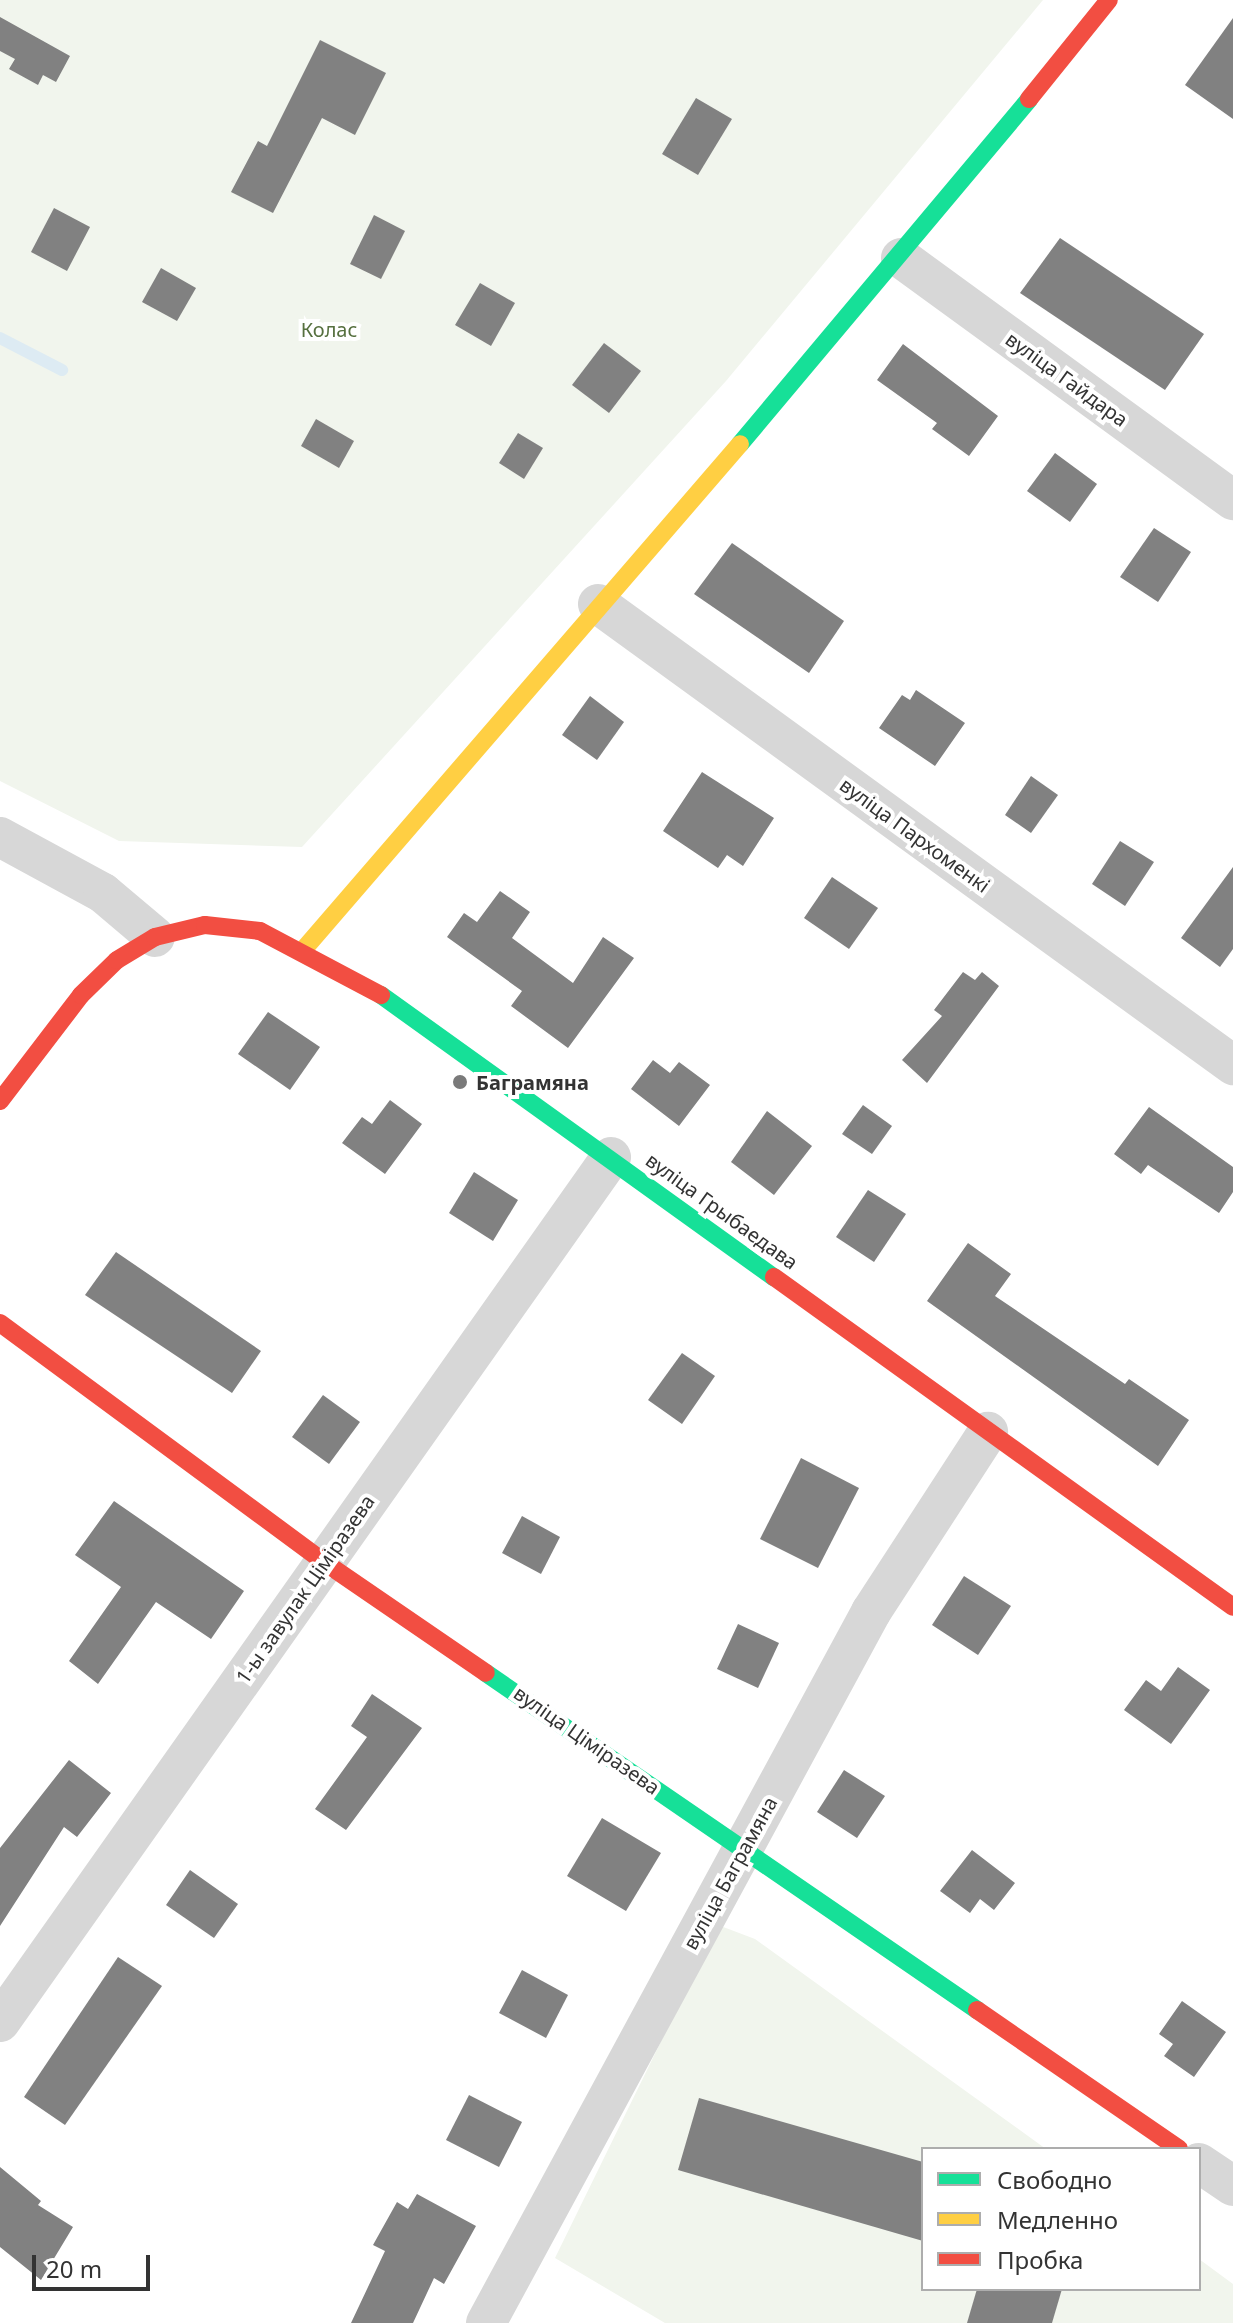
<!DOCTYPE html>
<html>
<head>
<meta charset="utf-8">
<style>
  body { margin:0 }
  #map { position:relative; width:1233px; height:2323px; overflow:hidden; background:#fff; font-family:"Noto Sans",sans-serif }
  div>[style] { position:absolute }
  .green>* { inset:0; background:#f1f5ed }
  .stream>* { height:12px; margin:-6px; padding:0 6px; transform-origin:6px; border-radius:6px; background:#ddebf3 }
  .building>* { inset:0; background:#818181 }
  .street>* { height:40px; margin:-20px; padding:0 20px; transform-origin:20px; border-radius:20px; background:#d7d7d7 }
  .fast>* { height:18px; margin:-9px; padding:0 9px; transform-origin:9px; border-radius:9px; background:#16e098 }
  .slow>* { height:18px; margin:-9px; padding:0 9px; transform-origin:9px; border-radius:9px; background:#ffcf43 }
  .jam>* { height:18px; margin:-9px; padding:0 9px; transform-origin:9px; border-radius:9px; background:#f24e42 }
  .dots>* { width:22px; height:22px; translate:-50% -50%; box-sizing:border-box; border:4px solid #fff; border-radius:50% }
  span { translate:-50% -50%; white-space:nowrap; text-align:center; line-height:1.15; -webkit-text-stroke:8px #fff; paint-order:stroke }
  .park-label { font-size:20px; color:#56703f }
  .street-label { font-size:20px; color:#333 }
  .poi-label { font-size:20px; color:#333; font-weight:700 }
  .left { translate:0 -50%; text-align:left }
  .legend { position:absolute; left:921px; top:2147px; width:280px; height:144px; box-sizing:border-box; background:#fff; border:2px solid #adadad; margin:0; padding:10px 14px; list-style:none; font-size:24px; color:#333 }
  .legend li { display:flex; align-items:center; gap:16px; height:40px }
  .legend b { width:40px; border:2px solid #adadad }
  .scale { position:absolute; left:32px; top:2255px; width:118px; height:36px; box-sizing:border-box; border:4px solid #333; border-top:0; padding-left:10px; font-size:24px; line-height:28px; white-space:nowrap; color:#333; -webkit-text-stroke:6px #fff; paint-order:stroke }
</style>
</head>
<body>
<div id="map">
  <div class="green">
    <div style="clip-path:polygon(0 0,1043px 0,726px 381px,302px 847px,119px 841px,0 781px)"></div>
    <div style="clip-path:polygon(718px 1925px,755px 1939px,1046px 2149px,923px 2149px,923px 2289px,1199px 2289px,1199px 2259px,1233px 2284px,1233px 2323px,665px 2323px,555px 2258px)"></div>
  </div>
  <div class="stream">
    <div style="left:0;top:338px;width:70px;rotate:27.3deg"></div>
  </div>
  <div class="building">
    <div style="clip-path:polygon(0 17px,70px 56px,56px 82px,43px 75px,38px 85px,9px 69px,15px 59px,0 51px)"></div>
    <div style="clip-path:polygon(1233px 18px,1233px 119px,1185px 85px)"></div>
    <div style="clip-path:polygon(320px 40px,386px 73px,355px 135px,322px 118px,273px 213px,231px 192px,258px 141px,267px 146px)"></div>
    <div style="clip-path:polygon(696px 98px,732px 119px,698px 175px,662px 154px)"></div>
    <div style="clip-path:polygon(54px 208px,90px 227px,67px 271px,31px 252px)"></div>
    <div style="clip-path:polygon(374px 215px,405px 231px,381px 279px,350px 264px)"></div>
    <div style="clip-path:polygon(1060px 238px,1204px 334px,1165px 390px,1020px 293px)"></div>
    <div style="clip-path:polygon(161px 268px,196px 288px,177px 321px,142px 302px)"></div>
    <div style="clip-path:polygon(480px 283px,515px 303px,491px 346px,455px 325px)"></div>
    <div style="clip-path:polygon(604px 343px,641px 371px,609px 413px,572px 385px)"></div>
    <div style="clip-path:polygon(903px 344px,998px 416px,969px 456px,932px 429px,937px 423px,877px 380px)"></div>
    <div style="clip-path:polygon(316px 419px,354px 441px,339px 468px,301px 446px)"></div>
    <div style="clip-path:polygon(518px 433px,543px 448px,524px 479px,499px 463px)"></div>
    <div style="clip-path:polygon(1055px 453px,1097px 484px,1070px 522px,1027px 491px)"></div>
    <div style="clip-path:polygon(1154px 528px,1191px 552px,1158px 602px,1120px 577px)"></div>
    <div style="clip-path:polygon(732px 543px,844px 621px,809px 673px,694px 594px)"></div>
    <div style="clip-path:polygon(916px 690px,965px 723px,935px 766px,879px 728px,902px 695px,910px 700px)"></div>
    <div style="clip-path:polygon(590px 696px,624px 722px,597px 760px,562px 735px)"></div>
    <div style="clip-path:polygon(702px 772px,774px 818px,743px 866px,727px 855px,718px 868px,663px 831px)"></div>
    <div style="clip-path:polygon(1031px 776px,1058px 795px,1031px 833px,1005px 815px)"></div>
    <div style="clip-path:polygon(1120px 841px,1154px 862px,1125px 906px,1092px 884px)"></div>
    <div style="clip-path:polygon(1233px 867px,1233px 949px,1220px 967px,1181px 938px)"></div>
    <div style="clip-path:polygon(832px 877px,878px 908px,849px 949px,804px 918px)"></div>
    <div style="clip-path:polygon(500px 891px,530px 912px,512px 938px,573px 983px,603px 937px,634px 958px,568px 1048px,511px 1006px,522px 991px,447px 937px,464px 913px,477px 922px)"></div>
    <div style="clip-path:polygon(963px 972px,975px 980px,982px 972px,999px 986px,927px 1083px,902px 1060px,942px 1016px,934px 1010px)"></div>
    <div style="clip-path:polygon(268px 1012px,320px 1047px,290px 1090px,238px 1054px)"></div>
    <div style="clip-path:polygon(653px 1060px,670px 1073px,679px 1062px,710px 1085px,679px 1126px,631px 1089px)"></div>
    <div style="clip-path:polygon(390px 1100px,422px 1124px,385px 1174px,342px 1143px,362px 1117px,372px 1124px)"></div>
    <div style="clip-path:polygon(863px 1105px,892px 1126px,872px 1154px,842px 1134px)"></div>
    <div style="clip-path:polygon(1149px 1107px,1233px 1167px,1233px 1192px,1219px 1213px,1148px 1165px,1141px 1174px,1114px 1154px)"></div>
    <div style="clip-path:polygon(767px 1111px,812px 1146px,774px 1195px,731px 1162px)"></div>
    <div style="clip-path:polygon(474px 1172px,518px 1200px,493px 1241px,449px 1213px)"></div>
    <div style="clip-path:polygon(868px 1190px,906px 1214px,874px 1262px,836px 1237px)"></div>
    <div style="clip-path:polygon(968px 1243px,1011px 1274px,995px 1296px,1125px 1384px,1129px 1379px,1189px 1420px,1158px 1466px,927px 1301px)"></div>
    <div style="clip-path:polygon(116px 1252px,261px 1351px,232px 1393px,85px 1295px)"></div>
    <div style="clip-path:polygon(682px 1353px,715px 1376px,682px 1424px,648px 1400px)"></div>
    <div style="clip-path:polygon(323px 1395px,360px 1422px,329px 1464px,292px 1437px)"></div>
    <div style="clip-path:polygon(801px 1458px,859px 1488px,818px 1568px,760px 1539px)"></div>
    <div style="clip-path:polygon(114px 1501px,244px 1591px,211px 1639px,156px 1602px,98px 1684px,69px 1661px,121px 1587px,75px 1555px)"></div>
    <div style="clip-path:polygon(522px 1516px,560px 1537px,541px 1574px,502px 1553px)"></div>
    <div style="clip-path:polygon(964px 1576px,1011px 1606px,978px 1655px,932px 1625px)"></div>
    <div style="clip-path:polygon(738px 1624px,779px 1643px,758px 1688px,717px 1669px)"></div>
    <div style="clip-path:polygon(1178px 1667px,1210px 1690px,1171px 1744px,1124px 1710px,1146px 1680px,1161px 1691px)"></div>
    <div style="clip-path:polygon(372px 1694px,422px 1728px,346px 1830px,315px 1809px,367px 1737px,351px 1726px)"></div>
    <div style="clip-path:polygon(69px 1760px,111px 1793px,77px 1837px,64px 1827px,0 1926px,0 1848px)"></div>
    <div style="clip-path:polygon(844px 1770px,885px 1796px,857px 1838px,817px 1812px)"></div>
    <div style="clip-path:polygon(602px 1818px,661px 1853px,626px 1911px,567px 1876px)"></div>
    <div style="clip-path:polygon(972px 1850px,1015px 1883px,994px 1910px,980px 1899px,970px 1913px,940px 1891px)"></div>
    <div style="clip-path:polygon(190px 1870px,238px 1904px,214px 1938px,166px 1905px)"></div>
    <div style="clip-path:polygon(118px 1957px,162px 1986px,65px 2125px,24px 2097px)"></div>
    <div style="clip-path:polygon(522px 1970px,568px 1995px,546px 2038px,499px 2013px)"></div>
    <div style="clip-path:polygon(1182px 2001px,1226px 2032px,1194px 2077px,1164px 2056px,1173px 2044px,1159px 2034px)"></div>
    <div style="clip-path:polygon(469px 2095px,522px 2122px,499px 2167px,446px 2140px)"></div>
    <div style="clip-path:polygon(699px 2098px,923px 2162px,923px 2241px,678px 2170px)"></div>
    <div style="clip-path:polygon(0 2167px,41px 2201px,38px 2205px,73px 2227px,41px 2280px,0 2247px)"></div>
    <div style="clip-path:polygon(417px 2194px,476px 2226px,444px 2284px,434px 2278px,413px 2323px,351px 2323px,385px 2251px,373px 2245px,397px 2202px,408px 2209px)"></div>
    <div style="clip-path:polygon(977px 2289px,1062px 2289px,1052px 2323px,967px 2323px)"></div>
  </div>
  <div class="street">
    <div style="left:901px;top:258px;width:411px;rotate:36.1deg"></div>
    <div style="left:598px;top:604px;width:785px;rotate:35.98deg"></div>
    <div style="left:0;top:837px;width:117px;rotate:28.5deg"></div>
    <div style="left:103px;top:893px;width:68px;rotate:40.2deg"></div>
    <div style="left:0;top:2022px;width:1059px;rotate:-54.76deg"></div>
    <div style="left:1199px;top:2163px;width:41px;rotate:34.1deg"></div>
    <div style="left:486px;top:2323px;width:809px;rotate:-61.56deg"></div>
    <div style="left:871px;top:1612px;width:215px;rotate:-57deg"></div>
  </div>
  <div class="fast">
    <div style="left:740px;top:444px;width:450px;rotate:-50deg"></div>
    <div style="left:381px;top:995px;width:484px;rotate:35.7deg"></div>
    <div style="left:486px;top:1673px;width:596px;rotate:34.46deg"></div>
  </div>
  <div class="slow">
    <div style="left:304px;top:949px;width:667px;rotate:-49.19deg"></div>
  </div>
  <div class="jam">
    <div style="left:1029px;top:99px;width:127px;rotate:-51.1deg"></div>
    <div style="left:0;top:1101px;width:133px;rotate:-52.6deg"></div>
    <div style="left:81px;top:995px;width:50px;rotate:-44.2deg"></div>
    <div style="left:117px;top:960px;width:44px;rotate:-31.2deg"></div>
    <div style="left:155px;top:937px;width:51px;rotate:-13.5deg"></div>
    <div style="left:205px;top:925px;width:55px;rotate:6.2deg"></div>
    <div style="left:260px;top:931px;width:137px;rotate:27.9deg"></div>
    <div style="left:774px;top:1277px;width:565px;rotate:35.71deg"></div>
    <div style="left:0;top:1323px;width:403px;rotate:36.4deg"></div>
    <div style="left:324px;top:1562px;width:196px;rotate:34.4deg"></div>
    <div style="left:977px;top:2010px;width:245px;rotate:34.5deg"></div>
  </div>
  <div class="dots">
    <div style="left:460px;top:1082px;background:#7a7a7a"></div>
  </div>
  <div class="park-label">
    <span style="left:329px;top:329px">Колас</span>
  </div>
  <div class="street-label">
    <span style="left:1067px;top:379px;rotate:36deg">вуліца Гайдара</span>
    <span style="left:915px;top:835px;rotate:36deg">вуліца Пархоменкі</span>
    <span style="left:722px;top:1211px;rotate:36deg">вуліца Грыбаедава</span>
    <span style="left:305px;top:1589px;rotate:-55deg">1-ы завулак Ціміразева</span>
    <span style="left:587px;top:1740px;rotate:35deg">вуліца Ціміразева</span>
    <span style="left:730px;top:1873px;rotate:-61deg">вуліца Баграмяна</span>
  </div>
  <div class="poi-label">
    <span class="left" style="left:476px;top:1082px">Баграмяна</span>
  </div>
  <ul class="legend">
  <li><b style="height:10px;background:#16e098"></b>Свободно</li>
  <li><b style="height:10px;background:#ffcf43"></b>Медленно</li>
  <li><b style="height:10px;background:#f24e42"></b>Пробка</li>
  </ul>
  <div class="scale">20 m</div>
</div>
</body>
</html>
